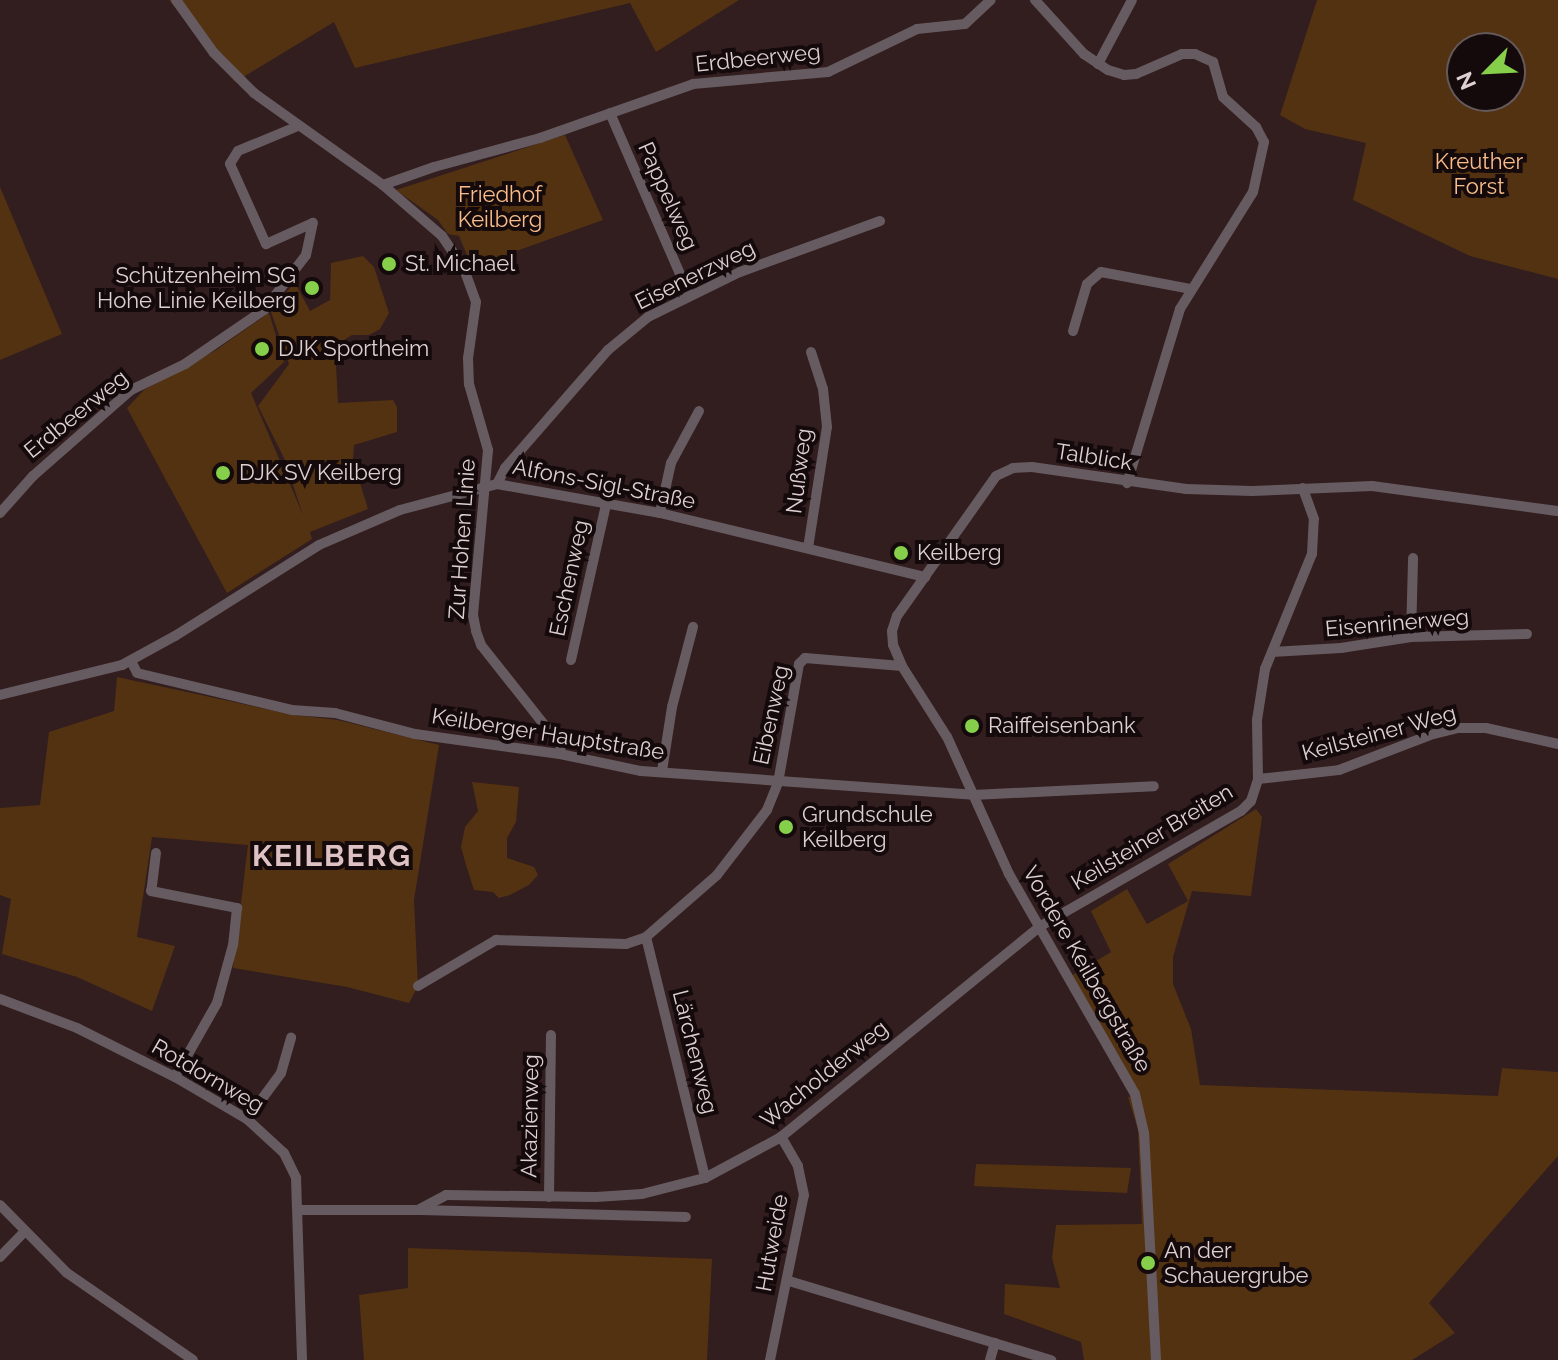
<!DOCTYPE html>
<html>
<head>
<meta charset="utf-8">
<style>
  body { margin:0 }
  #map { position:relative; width:1558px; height:1360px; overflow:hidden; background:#321d1f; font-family:Raleway,sans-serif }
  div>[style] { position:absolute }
  .green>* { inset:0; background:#533212 }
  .street>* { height:10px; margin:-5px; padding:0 5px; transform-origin:5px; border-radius:5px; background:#665b60 }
  .dots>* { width:22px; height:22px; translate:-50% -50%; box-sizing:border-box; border:4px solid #140a0b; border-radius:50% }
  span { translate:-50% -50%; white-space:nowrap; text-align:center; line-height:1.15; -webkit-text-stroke:8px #140a0b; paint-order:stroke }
  .street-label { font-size:22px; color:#decfd0 }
  .park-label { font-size:22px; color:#f9bc8a }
  .poi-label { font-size:22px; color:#decfd0 }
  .left { translate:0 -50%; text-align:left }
  .right { translate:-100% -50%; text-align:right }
  .district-label { font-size:30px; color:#dec1c3; font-weight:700; letter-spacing:2px }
  .north { position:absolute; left:1446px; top:32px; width:80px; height:80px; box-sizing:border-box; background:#140a0b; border:2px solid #65595a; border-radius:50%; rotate:246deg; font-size:22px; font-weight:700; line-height:32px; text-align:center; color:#decfd0 }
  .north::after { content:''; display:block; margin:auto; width:28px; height:36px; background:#86cf4b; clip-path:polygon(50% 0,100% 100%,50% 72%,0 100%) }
</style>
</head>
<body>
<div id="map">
  <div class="green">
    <div style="clip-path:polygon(169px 0,739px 0,656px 52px,630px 3px,355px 68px,334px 22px,235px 82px)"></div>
    <div style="clip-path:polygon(evenodd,1317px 0,1558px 0,1558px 279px,1470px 256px,1353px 200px,1366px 143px,1305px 129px,1280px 115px,1317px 0,1462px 48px,1510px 48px,1510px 96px,1462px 96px,1462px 48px)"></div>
    <div style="clip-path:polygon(565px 135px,603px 220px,472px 267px,459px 236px,448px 234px,438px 220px,396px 190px)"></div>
    <div style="clip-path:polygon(0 187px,62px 334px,0 360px)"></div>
    <div style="clip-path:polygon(363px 256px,374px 267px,389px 313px,380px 329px,369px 335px,352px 335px,335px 346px,338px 403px,393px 400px,397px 407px,397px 432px,354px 445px,353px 460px,368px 509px,310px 532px,312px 539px,227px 593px,127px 408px,144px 390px,216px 350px,269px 313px,284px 362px,251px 393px,303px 515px,284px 458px,258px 406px,289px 364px,270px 309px,295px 283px,310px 311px,330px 300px,331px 263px)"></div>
    <div style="clip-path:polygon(117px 677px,294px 715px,338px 720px,439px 745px,414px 900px,418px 986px,409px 1003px,347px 987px,233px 968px,248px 845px,152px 837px,137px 937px,175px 946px,152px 1011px,77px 977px,2px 954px,11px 899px,0 895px,0 808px,40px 805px,49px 732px,114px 711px)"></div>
    <div style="clip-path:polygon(472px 782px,519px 787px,516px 822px,507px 838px,507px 858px,534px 867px,538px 875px,529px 885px,510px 895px,499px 898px,493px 892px,474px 890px,466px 865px,461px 847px,465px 827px,478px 811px)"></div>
    <div style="clip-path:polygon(1256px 809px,1262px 817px,1251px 896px,1192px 891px,1173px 957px,1173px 984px,1191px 1029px,1200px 1085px,1498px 1096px,1502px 1068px,1558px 1072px,1558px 1156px,1429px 1303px,1455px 1333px,1412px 1360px,1084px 1360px,1081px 1342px,1004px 1314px,1005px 1284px,1060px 1288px,1052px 1258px,1056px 1225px,1142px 1224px,1138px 1130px,1128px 1097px,1138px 1097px,1071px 976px,1111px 952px,1091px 911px,1127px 889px,1147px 924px,1188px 901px,1168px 864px)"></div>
    <div style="clip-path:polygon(976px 1164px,977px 1164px,1131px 1168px,1127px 1193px,974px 1186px)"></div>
    <div style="clip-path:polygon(408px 1248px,712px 1259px,707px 1360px,364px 1360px,359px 1295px,408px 1288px)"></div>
  </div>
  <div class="street">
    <div style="left:176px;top:0;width:65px;rotate:54.4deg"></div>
    <div style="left:214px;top:53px;width:57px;rotate:45deg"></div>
    <div style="left:254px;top:93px;width:158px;rotate:35.5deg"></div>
    <div style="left:383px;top:185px;width:78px;rotate:40.8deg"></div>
    <div style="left:442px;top:236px;width:40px;rotate:56deg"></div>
    <div style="left:464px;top:269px;width:35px;rotate:70deg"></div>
    <div style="left:476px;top:302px;width:57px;rotate:98.1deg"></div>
    <div style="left:468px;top:358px;width:26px;rotate:88deg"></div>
    <div style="left:469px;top:384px;width:69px;rotate:73.9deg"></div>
    <div style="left:488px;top:450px;width:166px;rotate:95.2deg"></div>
    <div style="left:473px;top:615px;width:16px;rotate:79deg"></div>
    <div style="left:476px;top:631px;width:15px;rotate:70deg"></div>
    <div style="left:481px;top:645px;width:129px;rotate:51.6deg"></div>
    <div style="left:561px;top:746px;width:8px;rotate:97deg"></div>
    <div style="left:1035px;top:0;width:73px;rotate:47.8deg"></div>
    <div style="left:1084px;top:54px;width:29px;rotate:34deg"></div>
    <div style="left:1108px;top:70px;width:17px;rotate:17deg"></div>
    <div style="left:1124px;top:75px;width:12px;rotate:-5deg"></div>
    <div style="left:1136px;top:74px;width:50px;rotate:-23.5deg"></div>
    <div style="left:1182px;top:54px;width:13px"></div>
    <div style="left:1195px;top:54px;width:20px;rotate:24deg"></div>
    <div style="left:1213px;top:62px;width:36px;rotate:74deg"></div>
    <div style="left:1223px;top:97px;width:45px;rotate:42.3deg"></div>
    <div style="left:1256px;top:127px;width:17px;rotate:62deg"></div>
    <div style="left:1264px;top:142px;width:51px;rotate:102.4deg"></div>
    <div style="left:1253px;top:192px;width:138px;rotate:122deg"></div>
    <div style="left:1180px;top:309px;width:182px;rotate:106.9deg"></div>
    <div style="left:1098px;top:64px;width:72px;rotate:-62deg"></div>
    <div style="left:610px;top:113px;width:198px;rotate:66.5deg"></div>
    <div style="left:298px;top:126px;width:65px;rotate:157.4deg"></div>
    <div style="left:238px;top:151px;width:15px;rotate:122deg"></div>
    <div style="left:230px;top:164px;width:88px;rotate:65.8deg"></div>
    <div style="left:266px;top:244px;width:51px;rotate:-24.1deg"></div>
    <div style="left:383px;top:185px;width:54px;rotate:-19.4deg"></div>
    <div style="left:434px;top:167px;width:110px;rotate:-15.3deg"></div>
    <div style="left:540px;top:138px;width:162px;rotate:-19.4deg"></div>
    <div style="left:693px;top:84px;width:136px;rotate:-5.1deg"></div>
    <div style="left:828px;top:72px;width:99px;rotate:-25.8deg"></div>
    <div style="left:917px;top:29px;width:48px;rotate:-5.9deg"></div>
    <div style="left:965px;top:24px;width:35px;rotate:-43deg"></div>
    <div style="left:1073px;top:331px;width:49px;rotate:-73.4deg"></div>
    <div style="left:1087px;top:284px;width:18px;rotate:-41deg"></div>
    <div style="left:1101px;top:272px;width:92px;rotate:10.7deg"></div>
    <div style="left:497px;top:484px;width:18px;rotate:-63deg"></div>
    <div style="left:505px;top:468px;width:157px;rotate:-48.9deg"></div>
    <div style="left:608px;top:350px;width:52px;rotate:-39.5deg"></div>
    <div style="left:648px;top:317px;width:102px;rotate:-26.1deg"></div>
    <div style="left:740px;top:272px;width:149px;rotate:-20deg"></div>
    <div style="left:0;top:513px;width:50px;rotate:-48.3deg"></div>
    <div style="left:33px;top:476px;width:130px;rotate:-41.3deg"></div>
    <div style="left:131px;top:390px;width:60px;rotate:-25.7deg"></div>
    <div style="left:185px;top:364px;width:96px;rotate:-34.4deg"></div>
    <div style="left:264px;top:310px;width:69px;rotate:-52.6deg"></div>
    <div style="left:306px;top:255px;width:33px;rotate:-78deg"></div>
    <div style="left:660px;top:513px;width:51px;rotate:-77.6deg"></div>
    <div style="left:671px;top:463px;width:59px;rotate:-61.7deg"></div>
    <div style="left:808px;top:548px;width:122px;rotate:-81.1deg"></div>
    <div style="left:827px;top:427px;width:38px;rotate:-96deg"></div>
    <div style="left:823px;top:389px;width:39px;rotate:-108deg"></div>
    <div style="left:1411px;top:637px;width:79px;rotate:-88.5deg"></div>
    <div style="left:1272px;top:652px;width:69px;rotate:-3.3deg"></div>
    <div style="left:1341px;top:648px;width:71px;rotate:-8.9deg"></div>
    <div style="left:1411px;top:637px;width:116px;rotate:-1.5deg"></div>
    <div style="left:571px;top:660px;width:159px;rotate:-77.3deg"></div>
    <div style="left:131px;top:661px;width:13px;rotate:63deg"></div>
    <div style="left:137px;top:673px;width:159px;rotate:13.4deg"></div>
    <div style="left:292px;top:710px;width:43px;rotate:4deg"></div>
    <div style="left:335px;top:713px;width:83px;rotate:14.7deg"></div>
    <div style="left:415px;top:734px;width:146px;rotate:7.9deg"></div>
    <div style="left:560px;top:754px;width:83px;rotate:11.9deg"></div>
    <div style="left:641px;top:771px;width:333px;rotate:4.1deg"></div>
    <div style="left:973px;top:795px;width:181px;rotate:-2.8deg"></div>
    <div style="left:0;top:695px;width:126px;rotate:-13.8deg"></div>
    <div style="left:122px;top:665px;width:60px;rotate:-28.7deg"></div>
    <div style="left:175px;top:636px;width:170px;rotate:-32.3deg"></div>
    <div style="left:319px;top:545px;width:88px;rotate:-23.4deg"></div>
    <div style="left:400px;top:510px;width:100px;rotate:-15deg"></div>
    <div style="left:497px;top:484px;width:166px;rotate:10.1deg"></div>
    <div style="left:660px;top:513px;width:273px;rotate:13.6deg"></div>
    <div style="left:662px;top:771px;width:65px;rotate:-81.1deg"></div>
    <div style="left:672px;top:707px;width:83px;rotate:-75.3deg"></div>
    <div style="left:1258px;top:779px;width:81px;rotate:-6.3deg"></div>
    <div style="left:1339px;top:770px;width:97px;rotate:-21deg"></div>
    <div style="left:1430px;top:735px;width:30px;rotate:-14deg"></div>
    <div style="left:1459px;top:728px;width:27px"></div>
    <div style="left:1486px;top:728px;width:74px;rotate:12.5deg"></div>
    <div style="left:156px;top:853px;width:38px;rotate:97deg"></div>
    <div style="left:151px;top:891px;width:88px;rotate:11.2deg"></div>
    <div style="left:237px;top:908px;width:37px;rotate:96deg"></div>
    <div style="left:233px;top:945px;width:60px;rotate:105.4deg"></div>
    <div style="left:217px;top:1003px;width:85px;rotate:119.6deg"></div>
    <div style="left:646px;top:937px;width:248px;rotate:76.2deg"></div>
    <div style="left:418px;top:986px;width:91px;rotate:-30.5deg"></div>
    <div style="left:496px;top:940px;width:130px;rotate:1.8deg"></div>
    <div style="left:626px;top:944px;width:21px;rotate:-19deg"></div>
    <div style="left:646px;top:937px;width:94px;rotate:-41.1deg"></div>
    <div style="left:717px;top:875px;width:82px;rotate:-52.4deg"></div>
    <div style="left:767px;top:810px;width:29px;rotate:-68deg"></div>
    <div style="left:778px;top:783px;width:121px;rotate:-80deg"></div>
    <div style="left:799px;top:664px;width:8px;rotate:-45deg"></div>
    <div style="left:805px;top:658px;width:97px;rotate:4.7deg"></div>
    <div style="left:0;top:999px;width:82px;rotate:20.6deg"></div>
    <div style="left:77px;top:1028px;width:110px;rotate:26.6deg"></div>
    <div style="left:175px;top:1077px;width:83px;rotate:30.3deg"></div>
    <div style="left:247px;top:1119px;width:50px;rotate:42.6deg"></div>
    <div style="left:284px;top:1153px;width:28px;rotate:64deg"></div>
    <div style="left:296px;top:1178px;width:182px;rotate:88.1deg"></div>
    <div style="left:247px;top:1119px;width:57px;rotate:-53.5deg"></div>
    <div style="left:281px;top:1073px;width:37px;rotate:-74deg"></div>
    <div style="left:549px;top:1197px;width:162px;rotate:-89.3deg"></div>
    <div style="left:0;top:1205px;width:95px;rotate:45.4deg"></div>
    <div style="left:67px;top:1273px;width:153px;rotate:34.6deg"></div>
    <div style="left:298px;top:1210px;width:120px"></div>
    <div style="left:418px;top:1210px;width:32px;rotate:-28deg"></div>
    <div style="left:446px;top:1195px;width:150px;rotate:0.8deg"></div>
    <div style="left:596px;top:1197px;width:46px;rotate:-3.7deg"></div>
    <div style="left:642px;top:1194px;width:65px;rotate:-14.3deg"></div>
    <div style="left:705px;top:1178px;width:86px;rotate:-28.3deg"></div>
    <div style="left:781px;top:1137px;width:333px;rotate:-39.1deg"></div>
    <div style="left:1039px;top:927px;width:233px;rotate:-29.9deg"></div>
    <div style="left:1241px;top:811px;width:14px;rotate:-45deg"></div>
    <div style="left:1251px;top:801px;width:23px;rotate:-72deg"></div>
    <div style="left:1258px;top:779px;width:59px;rotate:-91deg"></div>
    <div style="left:1257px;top:720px;width:52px;rotate:-81.1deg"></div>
    <div style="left:1265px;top:669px;width:124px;rotate:-67.8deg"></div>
    <div style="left:1312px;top:554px;width:35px;rotate:-87deg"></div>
    <div style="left:1314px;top:519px;width:33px;rotate:-110deg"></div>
    <div style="left:420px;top:1210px;width:266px;rotate:1.5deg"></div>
    <div style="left:0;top:1257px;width:36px;rotate:-46deg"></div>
    <div style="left:789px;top:1281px;width:274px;rotate:16.8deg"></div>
    <div style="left:770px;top:1360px;width:168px;rotate:-78.4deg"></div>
    <div style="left:804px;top:1195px;width:30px;rotate:-102deg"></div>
    <div style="left:798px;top:1166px;width:34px;rotate:-120deg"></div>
    <div style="left:990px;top:1360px;width:18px;rotate:-74deg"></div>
    <div style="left:1156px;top:1360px;width:227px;rotate:-93deg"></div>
    <div style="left:1144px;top:1133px;width:40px;rotate:-103deg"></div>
    <div style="left:1135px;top:1094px;width:254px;rotate:-119.8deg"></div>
    <div style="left:1009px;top:874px;width:150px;rotate:-114.3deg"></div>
    <div style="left:947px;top:737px;width:84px;rotate:-122.4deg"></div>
    <div style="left:902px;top:666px;width:23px;rotate:-113deg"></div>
    <div style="left:893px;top:645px;width:14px;rotate:-94deg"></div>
    <div style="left:892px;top:631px;width:16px;rotate:-72deg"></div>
    <div style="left:897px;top:616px;width:171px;rotate:-54.7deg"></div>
    <div style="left:996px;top:476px;width:19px;rotate:-25deg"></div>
    <div style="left:1013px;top:468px;width:19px;rotate:-3deg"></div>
    <div style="left:1032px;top:467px;width:156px;rotate:8.1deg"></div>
    <div style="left:1186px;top:489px;width:66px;rotate:1.7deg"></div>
    <div style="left:1252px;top:491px;width:120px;rotate:-2.4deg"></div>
    <div style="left:1372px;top:486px;width:188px;rotate:7.7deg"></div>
  </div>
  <div class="dots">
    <div style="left:389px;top:264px;background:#86cf4b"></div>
    <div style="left:312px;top:288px;background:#86cf4b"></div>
    <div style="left:262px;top:349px;background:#86cf4b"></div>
    <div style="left:223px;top:473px;background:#86cf4b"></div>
    <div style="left:901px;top:553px;background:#86cf4b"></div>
    <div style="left:972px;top:726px;background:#86cf4b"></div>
    <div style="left:786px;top:827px;background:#86cf4b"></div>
    <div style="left:1148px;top:1263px;background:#86cf4b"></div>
  </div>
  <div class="street-label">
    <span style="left:758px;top:58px;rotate:-6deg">Erdbeerweg</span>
    <span style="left:668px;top:196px;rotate:66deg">Pappelweg</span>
    <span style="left:695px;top:275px;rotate:-26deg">Eisenerzweg</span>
    <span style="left:76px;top:414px;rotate:-39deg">Erdbeerweg</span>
    <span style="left:1094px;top:457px;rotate:9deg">Talblick</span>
    <span style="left:799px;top:471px;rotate:-83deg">Nußweg</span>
    <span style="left:604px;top:484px;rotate:11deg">Alfons-Sigl-Straße</span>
    <span style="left:462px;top:539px;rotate:-86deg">Zur Hohen Linie</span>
    <span style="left:569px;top:578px;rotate:-78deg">Eschenweg</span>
    <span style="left:1397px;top:623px;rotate:-5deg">Eisenrinerweg</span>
    <span style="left:771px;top:715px;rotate:-78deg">Eibenweg</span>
    <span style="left:1379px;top:733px;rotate:-15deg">Keilsteiner Weg</span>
    <span style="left:548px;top:734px;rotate:9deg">Keilberger Hauptstraße</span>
    <span style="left:1152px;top:837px;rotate:-31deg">Keilsteiner Breiten</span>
    <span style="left:1087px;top:969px;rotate:60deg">Vordere Keilbergstraße</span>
    <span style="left:695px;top:1052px;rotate:76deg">Lärchenweg</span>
    <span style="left:824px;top:1074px;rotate:-39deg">Wacholderweg</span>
    <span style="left:208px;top:1076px;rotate:30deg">Rotdornweg</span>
    <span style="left:530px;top:1116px;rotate:-89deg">Akazienweg</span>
    <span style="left:772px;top:1243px;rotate:-80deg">Hutweide</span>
  </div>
  <div class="park-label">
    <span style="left:1479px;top:174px">Kreuther<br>Forst</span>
    <span style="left:500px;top:207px">Friedhof<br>Keilberg</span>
  </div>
  <div class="poi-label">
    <span class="left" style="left:405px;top:264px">St. Michael</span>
    <span class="right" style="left:296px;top:288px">Schützenheim SG<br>Hohe Linie Keilberg</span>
    <span class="left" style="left:278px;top:349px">DJK Sportheim</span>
    <span class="left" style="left:239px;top:473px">DJK SV Keilberg</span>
    <span class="left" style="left:917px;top:553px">Keilberg</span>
    <span class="left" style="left:988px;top:726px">Raiffeisenbank</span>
    <span class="left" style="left:802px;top:827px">Grundschule<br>Keilberg</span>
    <span class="left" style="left:1164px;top:1263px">An der<br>Schauergrube</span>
  </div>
  <div class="district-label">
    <span style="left:332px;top:856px">KEILBERG</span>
  </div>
  <div class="north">N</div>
</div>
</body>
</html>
